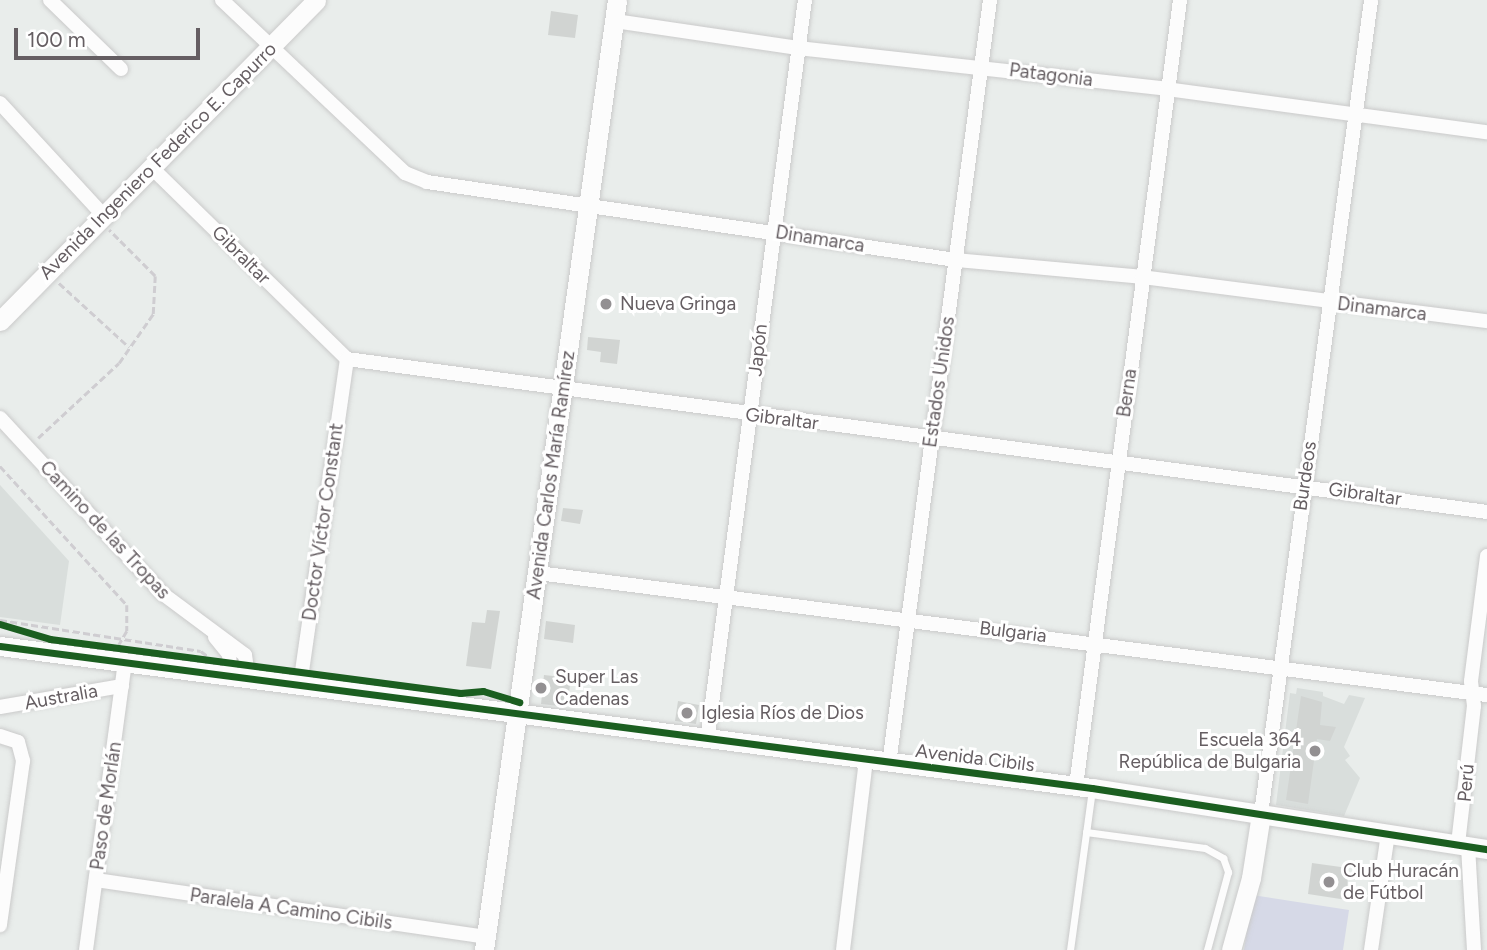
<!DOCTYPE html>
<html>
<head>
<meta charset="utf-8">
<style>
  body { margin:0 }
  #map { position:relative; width:1487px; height:950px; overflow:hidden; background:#e9edeb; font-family:Figtree,sans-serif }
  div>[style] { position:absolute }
  .education>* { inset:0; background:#d9dedc }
  .green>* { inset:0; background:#d6d9e7 }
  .building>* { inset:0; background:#d1d4d2 }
  .path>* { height:2.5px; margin-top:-1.25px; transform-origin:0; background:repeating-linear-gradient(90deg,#cfcdd1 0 7px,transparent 0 10.5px) }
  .roads { filter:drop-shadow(0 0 2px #cacaca) drop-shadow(0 0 2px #cacaca) }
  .lane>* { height:7px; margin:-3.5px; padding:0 3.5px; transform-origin:3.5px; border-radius:3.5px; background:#fcfcfc }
  .street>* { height:14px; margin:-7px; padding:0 7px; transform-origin:7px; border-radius:7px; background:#fcfcfc }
  .secondary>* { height:19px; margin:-9.5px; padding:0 9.5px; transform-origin:9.5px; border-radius:9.5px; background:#fcfcfc }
  .cycleway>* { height:7px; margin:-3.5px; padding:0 3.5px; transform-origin:3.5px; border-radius:3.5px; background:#1b5e20 }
  .dots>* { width:19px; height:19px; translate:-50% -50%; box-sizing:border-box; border:4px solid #fff; border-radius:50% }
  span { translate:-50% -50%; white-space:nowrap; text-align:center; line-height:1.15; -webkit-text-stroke:6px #fff; paint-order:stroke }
  .street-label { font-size:19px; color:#655e62 }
  .poi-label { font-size:19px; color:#655e62 }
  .left { translate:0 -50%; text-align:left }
  .right { translate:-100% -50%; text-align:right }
  .scale { position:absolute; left:14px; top:28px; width:186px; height:32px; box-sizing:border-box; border:4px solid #655e62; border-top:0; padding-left:9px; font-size:21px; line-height:24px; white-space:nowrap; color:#655e62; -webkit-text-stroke:5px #fff; paint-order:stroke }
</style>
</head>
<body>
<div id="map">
  <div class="education">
    <div style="clip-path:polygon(0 485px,69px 561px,60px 625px,0 617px)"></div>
    <div style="clip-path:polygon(1297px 688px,1323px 692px,1323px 696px,1344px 704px,1349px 695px,1365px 698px,1344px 747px,1350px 756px,1345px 760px,1360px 778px,1344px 816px,1276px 805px,1290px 693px,1296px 694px)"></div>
  </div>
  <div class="green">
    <div style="clip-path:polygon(1252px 895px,1349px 910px,1343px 950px,1244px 950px)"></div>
  </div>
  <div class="building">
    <div style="clip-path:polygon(551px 11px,578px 15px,575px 38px,548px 35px)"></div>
    <div style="clip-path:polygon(588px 337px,620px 340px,617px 364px,600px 362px,601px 352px,587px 350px)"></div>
    <div style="clip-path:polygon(563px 508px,583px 510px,580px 524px,561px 521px)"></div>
    <div style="clip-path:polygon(487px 610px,500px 611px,491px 669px,466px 666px,472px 622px,485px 623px)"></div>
    <div style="clip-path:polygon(546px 621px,575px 625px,573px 643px,544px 639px)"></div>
    <div style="clip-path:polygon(544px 675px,571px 678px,567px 707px,541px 704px)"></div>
    <div style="clip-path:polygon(1301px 696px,1322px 702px,1320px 725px,1336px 727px,1330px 741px,1317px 739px,1308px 804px,1286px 800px)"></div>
    <div style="clip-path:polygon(678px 701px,699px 705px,696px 724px,675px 721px)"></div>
    <div style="clip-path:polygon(1312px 863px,1348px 868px,1347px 900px,1308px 894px)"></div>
  </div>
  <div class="path">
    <div style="left:59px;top:283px;width:95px;rotate:42.4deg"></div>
    <div style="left:38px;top:438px;width:110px;rotate:-42.8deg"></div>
    <div style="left:119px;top:363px;width:60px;rotate:-55.2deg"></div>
    <div style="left:153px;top:314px;width:38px;rotate:-87deg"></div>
    <div style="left:155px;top:276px;width:65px;rotate:-135deg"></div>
    <div style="left:0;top:466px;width:188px;rotate:47.6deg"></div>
    <div style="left:127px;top:605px;width:26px;rotate:90deg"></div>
    <div style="left:127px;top:631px;width:16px;rotate:120deg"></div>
    <div style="left:0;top:620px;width:203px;rotate:8.8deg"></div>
    <div style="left:201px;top:651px;width:11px;rotate:38deg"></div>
  </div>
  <div class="roads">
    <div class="lane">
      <div style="left:1086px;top:832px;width:120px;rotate:7.7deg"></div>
      <div style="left:1205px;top:848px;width:21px;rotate:29deg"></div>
      <div style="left:1223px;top:858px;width:15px;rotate:70deg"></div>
      <div style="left:1228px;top:872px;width:81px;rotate:105.1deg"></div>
      <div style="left:1070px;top:950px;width:162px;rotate:-82.2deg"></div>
    </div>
    <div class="street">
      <div style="left:50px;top:0;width:99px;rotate:44.2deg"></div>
      <div style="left:222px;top:0;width:252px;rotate:43.4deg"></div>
      <div style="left:405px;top:173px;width:24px;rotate:22deg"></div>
      <div style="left:427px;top:182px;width:535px;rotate:8.39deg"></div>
      <div style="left:956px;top:260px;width:187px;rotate:5.2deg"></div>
      <div style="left:1142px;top:277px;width:348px;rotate:7.3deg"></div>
      <div style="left:615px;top:21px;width:185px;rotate:8.4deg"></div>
      <div style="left:798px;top:48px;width:371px;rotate:6.3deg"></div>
      <div style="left:1167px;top:89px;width:323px;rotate:7.7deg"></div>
      <div style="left:0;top:103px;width:155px;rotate:47.4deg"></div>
      <div style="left:153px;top:169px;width:272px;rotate:44.4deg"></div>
      <div style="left:347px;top:359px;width:1150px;rotate:7.64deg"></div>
      <div style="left:0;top:418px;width:240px;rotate:47.2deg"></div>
      <div style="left:163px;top:594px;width:102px;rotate:36.6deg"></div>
      <div style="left:245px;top:655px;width:22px;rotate:82deg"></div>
      <div style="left:538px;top:573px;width:957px;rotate:7.33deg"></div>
      <div style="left:215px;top:637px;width:22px;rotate:51deg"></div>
      <div style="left:229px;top:654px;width:21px;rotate:85deg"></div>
      <div style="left:300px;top:685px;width:329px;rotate:-81.8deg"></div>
      <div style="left:0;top:707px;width:124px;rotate:-9.8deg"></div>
      <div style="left:0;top:736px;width:19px;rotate:18deg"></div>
      <div style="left:18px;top:742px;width:20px;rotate:75deg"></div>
      <div style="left:23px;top:761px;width:166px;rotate:98deg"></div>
      <div style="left:707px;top:741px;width:747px;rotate:-82.47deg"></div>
      <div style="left:889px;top:764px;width:771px;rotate:-82.47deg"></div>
      <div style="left:1076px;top:786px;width:793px;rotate:-82.46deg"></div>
      <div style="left:1261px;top:814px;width:821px;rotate:-82.3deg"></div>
      <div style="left:1458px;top:844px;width:139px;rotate:-83.4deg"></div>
      <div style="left:1474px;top:706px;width:25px;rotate:-97deg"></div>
      <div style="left:1471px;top:681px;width:126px;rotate:-82.7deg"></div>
      <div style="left:1468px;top:846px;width:104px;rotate:86.7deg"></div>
      <div style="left:96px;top:880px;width:394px;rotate:8.3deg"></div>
      <div style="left:86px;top:950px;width:290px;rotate:-82.3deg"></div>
      <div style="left:843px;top:950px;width:190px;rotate:-83.1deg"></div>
      <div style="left:1371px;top:950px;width:117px;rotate:-81.7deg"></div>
    </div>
    <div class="secondary">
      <div style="left:0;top:321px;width:450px;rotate:-45.4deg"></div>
      <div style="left:0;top:646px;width:1101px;rotate:7.41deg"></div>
      <div style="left:1092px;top:788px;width:400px;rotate:8.8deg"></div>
      <div style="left:484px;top:950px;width:959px;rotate:-82.03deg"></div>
      <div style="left:1231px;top:950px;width:75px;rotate:-74.5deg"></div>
      <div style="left:1251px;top:878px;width:65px;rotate:-81.1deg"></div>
    </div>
  </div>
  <div class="cycleway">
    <div style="left:0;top:624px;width:52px;rotate:16.7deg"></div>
    <div style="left:50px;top:639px;width:414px;rotate:7.5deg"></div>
    <div style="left:460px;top:693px;width:23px;rotate:-5deg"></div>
    <div style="left:483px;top:691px;width:38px;rotate:17deg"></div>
    <div style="left:0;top:646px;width:1101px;rotate:7.41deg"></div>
    <div style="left:1092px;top:788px;width:400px;rotate:8.8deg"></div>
  </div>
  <div class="dots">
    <div style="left:606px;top:304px;background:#939092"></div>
    <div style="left:541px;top:688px;background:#939092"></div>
    <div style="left:687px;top:713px;background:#939092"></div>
    <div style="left:1315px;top:751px;background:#939092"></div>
    <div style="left:1329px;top:882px;background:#939092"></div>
  </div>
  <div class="street-label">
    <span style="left:1051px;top:75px;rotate:7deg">Patagonia</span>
    <span style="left:158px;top:161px;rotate:-45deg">Avenida Ingeniero Federico E. Capurro</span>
    <span style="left:820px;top:239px;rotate:9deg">Dinamarca</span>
    <span style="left:241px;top:255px;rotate:45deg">Gibraltar</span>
    <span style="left:1382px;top:309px;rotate:7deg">Dinamarca</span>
    <span style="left:758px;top:350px;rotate:-84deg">Japón</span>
    <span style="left:939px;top:382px;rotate:-82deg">Estados Unidos</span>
    <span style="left:1127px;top:393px;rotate:-82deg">Berna</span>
    <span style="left:782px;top:419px;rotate:7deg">Gibraltar</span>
    <span style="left:551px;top:475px;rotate:-82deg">Avenida Carlos María Ramírez</span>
    <span style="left:1305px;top:476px;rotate:-82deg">Burdeos</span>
    <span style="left:1365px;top:494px;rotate:8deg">Gibraltar</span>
    <span style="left:323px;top:522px;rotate:-82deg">Doctor Víctor Constant</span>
    <span style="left:105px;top:530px;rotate:47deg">Camino de las Tropas</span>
    <span style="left:1013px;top:632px;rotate:7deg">Bulgaria</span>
    <span style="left:61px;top:697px;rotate:-10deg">Australia</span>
    <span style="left:975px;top:758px;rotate:7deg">Avenida Cibils</span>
    <span style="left:1466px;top:783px;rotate:-85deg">Perú</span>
    <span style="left:106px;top:806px;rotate:-82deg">Paso de Morlán</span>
    <span style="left:291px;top:909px;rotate:8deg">Paralela A Camino Cibils</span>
  </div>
  <div class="poi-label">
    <span class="left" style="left:620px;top:304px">Nueva Gringa</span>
    <span class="left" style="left:555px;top:688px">Super Las<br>Cadenas</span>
    <span class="left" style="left:701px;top:713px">Iglesia Ríos de Dios</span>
    <span class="right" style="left:1301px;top:751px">Escuela 364<br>República de Bulgaria</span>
    <span class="left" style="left:1343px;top:882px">Club Huracán<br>de Fútbol</span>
  </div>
  <div class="scale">100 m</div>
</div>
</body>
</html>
